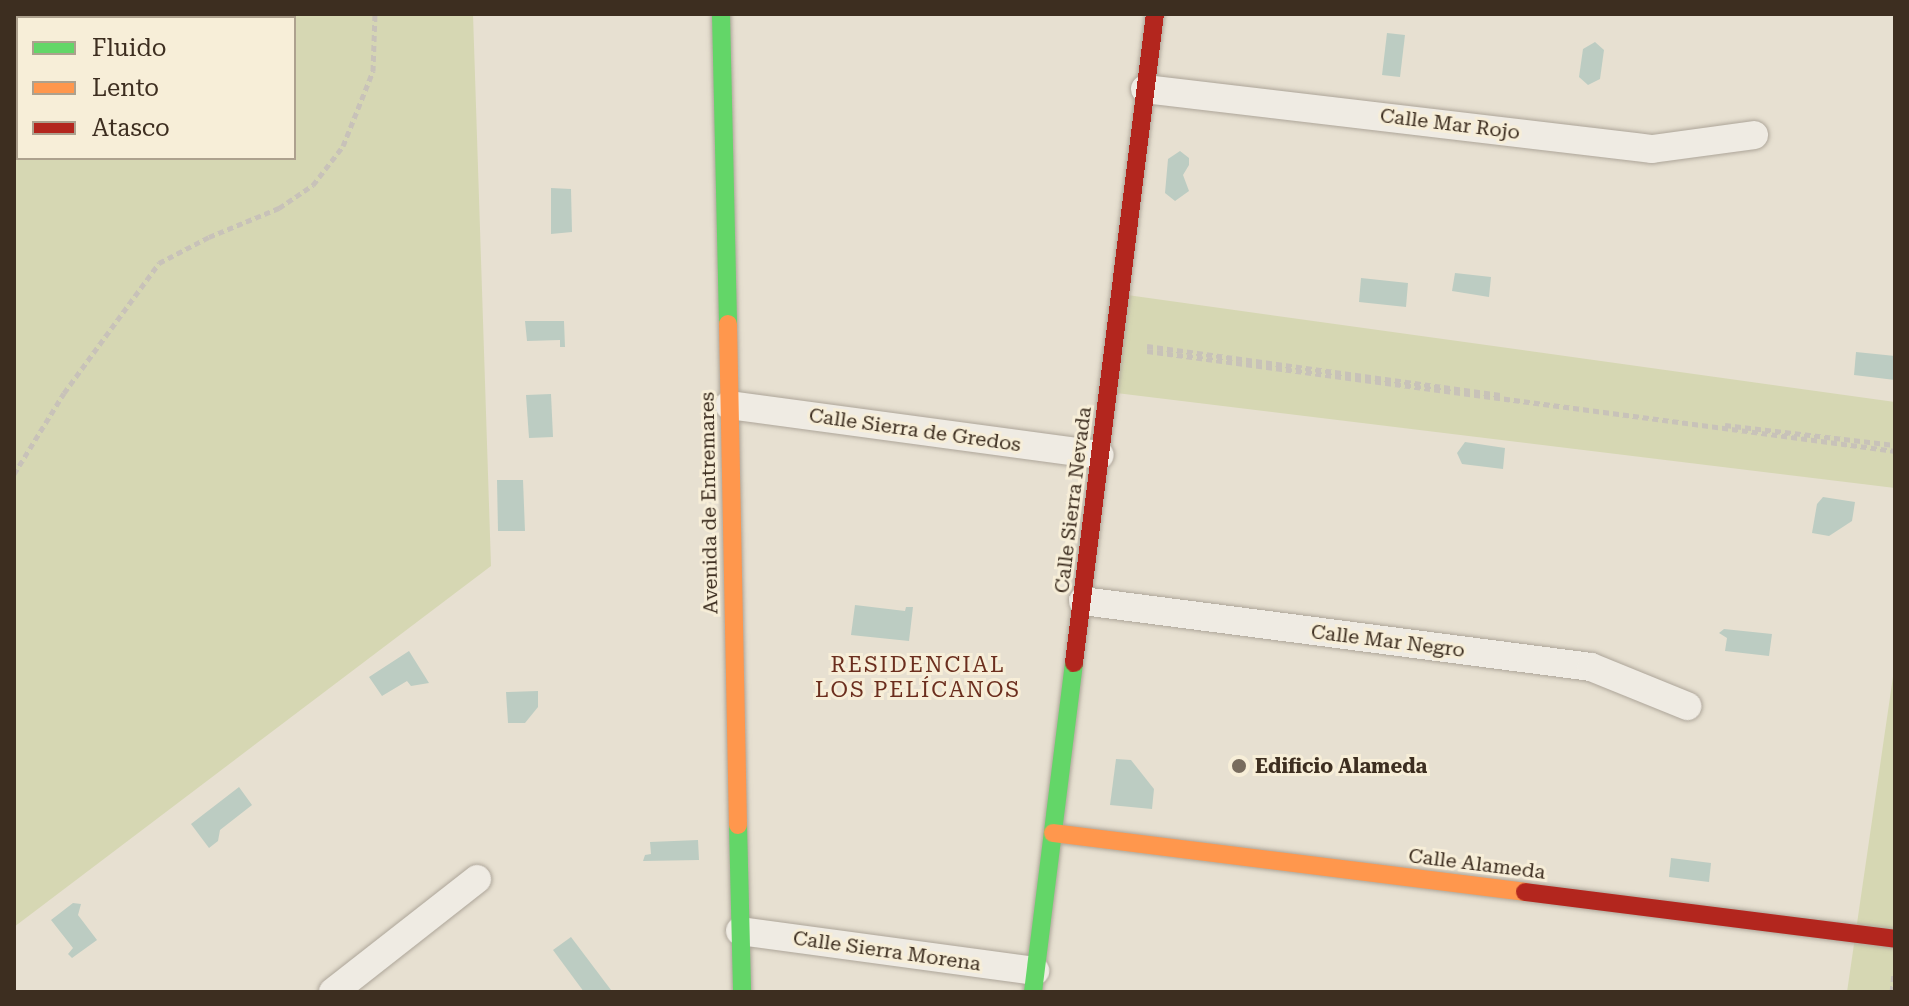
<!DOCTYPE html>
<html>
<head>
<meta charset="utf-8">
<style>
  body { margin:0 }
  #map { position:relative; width:1909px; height:1006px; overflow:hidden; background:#e7e0d1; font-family:"Roboto Serif",serif }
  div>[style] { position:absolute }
  .green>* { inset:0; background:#d6d7b3 }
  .water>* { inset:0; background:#bcccc2 }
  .path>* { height:5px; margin-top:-2.5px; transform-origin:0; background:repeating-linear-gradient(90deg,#c8c2b9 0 6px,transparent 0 10px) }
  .roads { filter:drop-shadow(0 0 2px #ada599) drop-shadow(0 0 2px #ada599) }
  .street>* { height:28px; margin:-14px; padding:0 14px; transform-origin:14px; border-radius:14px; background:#efebe3 }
  .fast>* { height:18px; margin:-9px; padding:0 9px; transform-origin:9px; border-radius:9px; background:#63d668 }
  .slow>* { height:18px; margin:-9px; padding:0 9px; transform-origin:9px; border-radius:9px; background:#ff974d }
  .jam>* { height:18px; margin:-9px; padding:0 9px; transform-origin:9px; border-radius:9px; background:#b3261e }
  .dots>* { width:22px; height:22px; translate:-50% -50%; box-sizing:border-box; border:4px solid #f7eed8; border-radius:50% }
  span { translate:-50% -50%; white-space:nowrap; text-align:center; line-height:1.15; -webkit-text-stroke:6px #f7eed8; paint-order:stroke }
  .street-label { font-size:20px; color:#3d2e20 }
  .poi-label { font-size:20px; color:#3d2e20; font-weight:700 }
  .left { translate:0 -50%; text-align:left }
  .neighbourhood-label { font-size:22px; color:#6b2e1e; letter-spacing:2px }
  .frame { position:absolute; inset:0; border:16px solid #3d2e20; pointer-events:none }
  .legend { position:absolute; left:16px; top:16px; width:280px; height:144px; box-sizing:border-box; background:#f7eed8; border:2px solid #ada18e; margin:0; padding:10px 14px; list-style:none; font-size:24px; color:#3d2e20 }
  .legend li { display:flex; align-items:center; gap:16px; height:40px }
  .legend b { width:40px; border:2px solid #ada18e }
</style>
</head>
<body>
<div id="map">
  <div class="green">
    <div style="clip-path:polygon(evenodd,14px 14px,473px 14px,491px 566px,14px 927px,14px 14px,18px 18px,294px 18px,294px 158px,18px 158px,18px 18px)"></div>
    <div style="clip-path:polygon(1120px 294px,1895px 402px,1895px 488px,1108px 392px)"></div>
    <div style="clip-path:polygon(1895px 663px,1895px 992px,1847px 992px)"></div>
  </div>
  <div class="water">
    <div style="clip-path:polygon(1387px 33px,1405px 35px,1400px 77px,1382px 75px)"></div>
    <div style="clip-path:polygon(1595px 42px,1604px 50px,1600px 79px,1588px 85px,1579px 77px,1583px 49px)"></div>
    <div style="clip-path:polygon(1180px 151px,1189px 158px,1189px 165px,1183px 175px,1189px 191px,1175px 201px,1165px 193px,1168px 159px)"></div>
    <div style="clip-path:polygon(551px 188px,571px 189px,572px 232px,551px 234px)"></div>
    <div style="clip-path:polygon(1455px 273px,1491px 277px,1489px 297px,1452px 291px)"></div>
    <div style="clip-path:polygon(1361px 278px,1408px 283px,1406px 307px,1359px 302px)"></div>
    <div style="clip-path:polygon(525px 321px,564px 321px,565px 347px,560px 347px,560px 340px,527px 341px)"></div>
    <div style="clip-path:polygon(1856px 352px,1895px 356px,1895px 380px,1854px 375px)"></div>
    <div style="clip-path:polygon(551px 394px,553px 437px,529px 438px,526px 395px)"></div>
    <div style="clip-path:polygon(1465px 442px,1505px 448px,1503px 469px,1462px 464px,1457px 453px)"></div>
    <div style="clip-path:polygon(497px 480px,523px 480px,525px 531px,498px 531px)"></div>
    <div style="clip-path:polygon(1823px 497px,1855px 502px,1852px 521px,1829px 536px,1812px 533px,1817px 504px)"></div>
    <div style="clip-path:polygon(855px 605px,905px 611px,906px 607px,913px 607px,909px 641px,851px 635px)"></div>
    <div style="clip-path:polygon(1724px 629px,1772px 634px,1769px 656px,1725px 651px,1727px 638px,1719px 633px)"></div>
    <div style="clip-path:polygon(409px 651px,429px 683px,411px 686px,407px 681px,382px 696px,369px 677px)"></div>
    <div style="clip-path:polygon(538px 691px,538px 707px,525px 723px,508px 723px,506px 692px)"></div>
    <div style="clip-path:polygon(1116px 759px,1131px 760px,1154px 789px,1152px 809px,1110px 805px)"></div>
    <div style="clip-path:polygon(239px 787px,252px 805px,220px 830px,218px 841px,209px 848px,191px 824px)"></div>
    <div style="clip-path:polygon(698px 840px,699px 860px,643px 861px,645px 855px,651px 854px,650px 842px)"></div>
    <div style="clip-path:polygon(1671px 858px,1711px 863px,1709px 882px,1669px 877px)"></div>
    <div style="clip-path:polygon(73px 903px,81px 904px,78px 915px,97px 940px,72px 958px,68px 954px,73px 948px,51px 920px)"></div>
    <div style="clip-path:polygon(571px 937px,611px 990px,609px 992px,584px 992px,553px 950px)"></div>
  </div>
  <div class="path">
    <div style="left:1147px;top:346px;width:357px;rotate:7.9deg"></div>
    <div style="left:1147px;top:351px;width:755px;rotate:7.61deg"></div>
    <div style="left:1725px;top:425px;width:171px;rotate:6.7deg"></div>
    <div style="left:14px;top:474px;width:95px;rotate:-58.3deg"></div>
    <div style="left:64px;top:393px;width:161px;rotate:-53.8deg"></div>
    <div style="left:159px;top:263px;width:56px;rotate:-27.5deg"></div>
    <div style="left:209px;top:237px;width:76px;rotate:-22.5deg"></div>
    <div style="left:279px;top:208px;width:41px;rotate:-34.1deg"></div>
    <div style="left:313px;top:185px;width:49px;rotate:-52.4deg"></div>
    <div style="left:343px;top:146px;width:81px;rotate:-68.2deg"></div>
    <div style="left:373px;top:71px;width:57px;rotate:-88deg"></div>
    <div style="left:1892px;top:992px;width:19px;rotate:-84deg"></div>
  </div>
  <div class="roads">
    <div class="street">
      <div style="left:1145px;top:89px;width:511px;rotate:6.75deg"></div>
      <div style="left:1652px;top:149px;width:103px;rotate:-7.8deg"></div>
      <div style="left:729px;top:405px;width:374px;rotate:7.7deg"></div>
      <div style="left:1083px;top:601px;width:512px;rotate:7.4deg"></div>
      <div style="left:1591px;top:667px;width:104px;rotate:22.1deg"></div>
      <div style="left:740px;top:931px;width:298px;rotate:7.7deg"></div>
      <div style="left:333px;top:992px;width:183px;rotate:-38.1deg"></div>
    </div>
    <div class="fast">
      <div style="left:721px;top:14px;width:310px;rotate:88.7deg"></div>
      <div style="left:738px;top:825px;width:167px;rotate:88.6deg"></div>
      <div style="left:1033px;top:992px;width:332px;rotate:-82.9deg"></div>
    </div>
    <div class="slow">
      <div style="left:728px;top:324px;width:501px;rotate:88.86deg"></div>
      <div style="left:1053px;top:833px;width:476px;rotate:7.1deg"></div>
    </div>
    <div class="jam">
      <div style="left:1074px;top:663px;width:654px;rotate:-82.89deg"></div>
      <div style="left:1525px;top:892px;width:373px;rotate:7.2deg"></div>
    </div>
  </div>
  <div class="dots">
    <div style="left:1239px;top:766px;background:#786c5e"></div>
  </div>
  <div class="street-label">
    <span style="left:1450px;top:124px;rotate:7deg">Calle Mar Rojo</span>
    <span style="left:915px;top:430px;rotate:8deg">Calle Sierra de Gredos</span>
    <span style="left:1073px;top:500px;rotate:-83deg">Calle Sierra Nevada</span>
    <span style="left:709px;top:503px;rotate:-91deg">Avenida de Entremares</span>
    <span style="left:1388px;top:641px;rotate:7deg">Calle Mar Negro</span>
    <span style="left:1477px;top:864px;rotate:7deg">Calle Alameda</span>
    <span style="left:887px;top:951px;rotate:8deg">Calle Sierra Morena</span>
  </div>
  <div class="poi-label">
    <span class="left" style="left:1255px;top:766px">Edificio Alameda</span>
  </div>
  <div class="neighbourhood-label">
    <span style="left:918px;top:677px">RESIDENCIAL<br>LOS PELÍCANOS</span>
  </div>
  <div class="frame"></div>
  <ul class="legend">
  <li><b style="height:10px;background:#63d668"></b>Fluido</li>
  <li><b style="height:10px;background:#ff974d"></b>Lento</li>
  <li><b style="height:10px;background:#b3261e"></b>Atasco</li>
  </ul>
</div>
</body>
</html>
